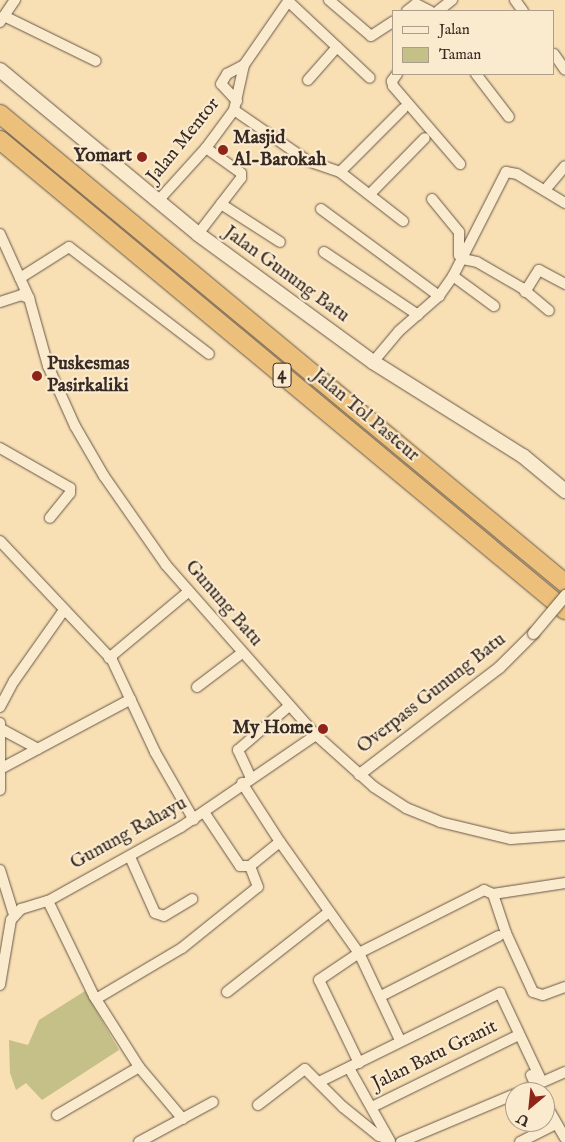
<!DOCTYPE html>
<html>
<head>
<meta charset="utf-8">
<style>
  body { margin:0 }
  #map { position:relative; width:565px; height:1142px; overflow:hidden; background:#f8dfb4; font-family:"IM FELL English",serif }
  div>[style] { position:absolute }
  .green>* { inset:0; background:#c5c088 }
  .roads { filter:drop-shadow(0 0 1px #675748) drop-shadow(0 0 1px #675748) }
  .minor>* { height:10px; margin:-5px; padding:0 5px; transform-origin:5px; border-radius:5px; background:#faeace }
  .tertiary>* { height:11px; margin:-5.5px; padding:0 5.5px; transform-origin:5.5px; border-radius:5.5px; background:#faeace }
  .secondary>* { height:14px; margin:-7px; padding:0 7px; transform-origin:7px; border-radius:7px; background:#faeace }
  .motorway>* { height:18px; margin:-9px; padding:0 9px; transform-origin:9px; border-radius:9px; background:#ecc07a }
  .bridges { filter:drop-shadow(0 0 1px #675748) drop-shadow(0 0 1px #675748) }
  .tertiary-bridge>* { height:11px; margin:-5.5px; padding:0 5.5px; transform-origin:5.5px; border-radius:5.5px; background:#faeace }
  .dots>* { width:14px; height:14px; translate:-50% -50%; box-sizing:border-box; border:2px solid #faeace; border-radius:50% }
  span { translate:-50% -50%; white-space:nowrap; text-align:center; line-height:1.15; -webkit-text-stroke:4.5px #faeace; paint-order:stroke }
  .shield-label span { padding:1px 4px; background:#faeace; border:1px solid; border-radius:4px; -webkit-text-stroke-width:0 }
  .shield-label { font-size:18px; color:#372a24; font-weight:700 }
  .poi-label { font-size:19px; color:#372a24; font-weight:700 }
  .left { translate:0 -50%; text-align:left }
  .right { translate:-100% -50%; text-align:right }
  .street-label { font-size:19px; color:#372a24 }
  .legend { position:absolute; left:392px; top:10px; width:162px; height:65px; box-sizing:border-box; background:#faeace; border:1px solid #ac9d8a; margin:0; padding:6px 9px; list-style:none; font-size:15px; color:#372a24 }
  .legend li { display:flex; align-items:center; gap:10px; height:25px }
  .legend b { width:25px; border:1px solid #ac9d8a }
  .north { position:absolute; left:505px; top:1082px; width:50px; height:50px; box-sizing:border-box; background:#faeace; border:1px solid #ac9d8a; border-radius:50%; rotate:208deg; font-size:14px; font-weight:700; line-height:20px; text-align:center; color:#372a24 }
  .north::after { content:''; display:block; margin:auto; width:18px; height:22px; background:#8f2418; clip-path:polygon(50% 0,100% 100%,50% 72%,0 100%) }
</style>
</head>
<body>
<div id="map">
  <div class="green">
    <div style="clip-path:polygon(85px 991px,119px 1050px,42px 1100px,26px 1083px,16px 1090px,10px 1073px,9px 1040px,28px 1045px,39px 1020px)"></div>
  </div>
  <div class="roads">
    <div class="minor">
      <div style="left:329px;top:0;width:55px;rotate:40.6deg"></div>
      <div style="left:371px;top:36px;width:27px;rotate:-33deg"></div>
      <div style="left:515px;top:0;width:14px;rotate:54deg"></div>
      <div style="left:288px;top:1px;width:112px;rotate:43.2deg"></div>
      <div style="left:407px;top:11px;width:11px;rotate:-38deg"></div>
      <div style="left:416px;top:4px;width:16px;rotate:27deg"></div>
      <div style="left:438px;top:11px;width:18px;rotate:-38deg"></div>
      <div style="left:4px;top:16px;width:102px;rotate:26.1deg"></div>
      <div style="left:0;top:22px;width:27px;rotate:-56deg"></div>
      <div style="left:554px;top:54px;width:19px;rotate:55deg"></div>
      <div style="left:397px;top:74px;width:9px;rotate:126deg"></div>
      <div style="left:392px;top:81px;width:5px;rotate:79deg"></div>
      <div style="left:393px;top:86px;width:103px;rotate:49.3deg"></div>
      <div style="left:476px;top:74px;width:54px;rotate:52.5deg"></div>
      <div style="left:308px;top:80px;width:44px;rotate:-48.7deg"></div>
      <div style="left:237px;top:101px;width:23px;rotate:-133deg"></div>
      <div style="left:221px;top:84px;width:12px;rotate:-59deg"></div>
      <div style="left:227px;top:74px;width:19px;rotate:-28deg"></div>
      <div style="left:234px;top:110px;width:90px;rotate:34.6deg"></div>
      <div style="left:308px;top:161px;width:34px;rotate:19deg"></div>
      <div style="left:340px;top:172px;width:80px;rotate:37.9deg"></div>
      <div style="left:340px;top:172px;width:89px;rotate:-45deg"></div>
      <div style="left:545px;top:190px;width:31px;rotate:-50deg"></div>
      <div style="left:370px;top:194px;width:78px;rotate:-45.5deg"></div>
      <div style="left:432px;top:199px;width:43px;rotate:50.7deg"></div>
      <div style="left:459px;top:232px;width:23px;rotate:90deg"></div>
      <div style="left:459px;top:255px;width:6px;rotate:45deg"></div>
      <div style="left:463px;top:259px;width:14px;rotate:12deg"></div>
      <div style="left:477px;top:262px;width:52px;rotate:30deg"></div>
      <div style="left:522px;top:288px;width:35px;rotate:40deg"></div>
      <div style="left:157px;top:202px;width:73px;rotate:-47.8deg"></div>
      <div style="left:206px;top:148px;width:47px;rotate:-53.6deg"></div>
      <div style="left:234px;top:110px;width:46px;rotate:-77.5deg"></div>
      <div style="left:244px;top:65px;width:79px;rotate:-55.3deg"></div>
      <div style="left:221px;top:204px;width:70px;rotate:32.8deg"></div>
      <div style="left:321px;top:209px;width:147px;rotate:36.4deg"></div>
      <div style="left:0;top:234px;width:70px;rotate:65.6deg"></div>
      <div style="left:29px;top:298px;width:71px;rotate:74.4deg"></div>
      <div style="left:48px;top:366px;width:66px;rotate:65.8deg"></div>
      <div style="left:75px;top:426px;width:58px;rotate:59.9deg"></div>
      <div style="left:104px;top:476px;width:108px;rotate:55.1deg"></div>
      <div style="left:166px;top:565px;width:227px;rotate:48.6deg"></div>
      <div style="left:316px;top:735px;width:78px;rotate:41.9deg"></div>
      <div style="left:374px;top:787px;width:38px;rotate:33deg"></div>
      <div style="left:406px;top:808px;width:37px;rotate:22deg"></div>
      <div style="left:440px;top:822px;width:73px;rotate:13.5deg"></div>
      <div style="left:511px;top:839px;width:54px;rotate:-4.2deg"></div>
      <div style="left:198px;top:234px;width:71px;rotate:-52.5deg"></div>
      <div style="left:241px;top:178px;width:5px;rotate:-90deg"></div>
      <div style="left:241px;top:173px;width:43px;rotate:-144.5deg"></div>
      <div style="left:324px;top:252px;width:113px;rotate:33.8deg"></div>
      <div style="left:453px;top:276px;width:51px;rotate:36.2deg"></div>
      <div style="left:20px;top:278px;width:58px;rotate:-32.3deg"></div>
      <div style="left:69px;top:247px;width:176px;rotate:37.4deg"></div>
      <div style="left:525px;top:292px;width:26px;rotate:-58deg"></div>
      <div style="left:539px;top:270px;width:30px;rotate:28deg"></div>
      <div style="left:0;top:302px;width:22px;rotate:-18deg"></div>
      <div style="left:21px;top:295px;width:9px;rotate:21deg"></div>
      <div style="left:373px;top:362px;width:40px;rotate:-50deg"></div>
      <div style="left:399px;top:331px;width:53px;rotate:-41.2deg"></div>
      <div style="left:439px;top:296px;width:24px;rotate:-55deg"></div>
      <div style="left:453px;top:276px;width:117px;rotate:-63deg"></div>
      <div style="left:506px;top:172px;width:11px;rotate:10deg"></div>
      <div style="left:517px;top:174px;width:56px;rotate:31.1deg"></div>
      <div style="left:0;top:448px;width:81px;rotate:29.7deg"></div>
      <div style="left:70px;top:488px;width:5px;rotate:90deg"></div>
      <div style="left:70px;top:493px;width:32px;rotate:129deg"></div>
      <div style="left:0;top:541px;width:163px;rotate:46.7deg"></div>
      <div style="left:112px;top:660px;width:102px;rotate:64.9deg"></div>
      <div style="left:155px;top:752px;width:78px;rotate:60.2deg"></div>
      <div style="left:109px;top:658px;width:104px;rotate:-39.9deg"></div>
      <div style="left:197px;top:687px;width:56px;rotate:-37.1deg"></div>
      <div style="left:0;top:707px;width:30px;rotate:-62deg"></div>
      <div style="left:14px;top:681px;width:87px;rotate:-54.8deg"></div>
      <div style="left:0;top:723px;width:67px;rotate:90deg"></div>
      <div style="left:1px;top:729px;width:42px;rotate:28.4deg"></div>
      <div style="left:2px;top:768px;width:146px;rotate:-28.1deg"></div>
      <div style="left:251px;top:778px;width:31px;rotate:-115deg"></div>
      <div style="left:238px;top:750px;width:67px;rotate:-40.8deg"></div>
      <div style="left:242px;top:783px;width:70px;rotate:57.2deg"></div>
      <div style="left:280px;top:842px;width:136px;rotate:54.6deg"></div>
      <div style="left:359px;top:953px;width:96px;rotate:64.8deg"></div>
      <div style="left:204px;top:812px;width:65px;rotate:56.3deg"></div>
      <div style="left:240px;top:866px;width:10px"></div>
      <div style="left:250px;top:866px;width:38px;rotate:-39deg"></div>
      <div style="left:130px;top:857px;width:61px;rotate:65.9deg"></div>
      <div style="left:155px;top:913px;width:9px;rotate:18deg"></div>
      <div style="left:164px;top:916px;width:33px;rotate:-31deg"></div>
      <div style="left:0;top:870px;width:47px;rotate:72.7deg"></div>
      <div style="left:493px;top:894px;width:73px;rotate:-8.7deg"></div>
      <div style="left:48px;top:901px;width:106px;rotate:64.2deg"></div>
      <div style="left:94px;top:996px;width:84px;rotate:57.6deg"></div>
      <div style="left:139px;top:1067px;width:68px;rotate:49.8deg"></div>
      <div style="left:0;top:985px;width:66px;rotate:-80.4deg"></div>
      <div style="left:11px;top:920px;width:15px;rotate:-48deg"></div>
      <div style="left:21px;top:909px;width:28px;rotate:-17deg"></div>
      <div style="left:48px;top:901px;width:152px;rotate:-29.1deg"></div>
      <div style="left:181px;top:827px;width:163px;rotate:-34.3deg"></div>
      <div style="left:227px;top:992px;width:130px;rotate:-38.1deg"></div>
      <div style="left:381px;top:996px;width:132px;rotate:-27deg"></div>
      <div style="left:96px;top:999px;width:100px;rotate:-30.7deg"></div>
      <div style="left:182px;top:948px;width:97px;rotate:-38.8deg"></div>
      <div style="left:258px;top:887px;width:22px;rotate:-111deg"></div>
      <div style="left:359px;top:1063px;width:92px;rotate:-115.7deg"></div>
      <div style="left:319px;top:980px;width:48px;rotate:-34deg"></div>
      <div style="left:359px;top:953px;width:140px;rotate:-26.7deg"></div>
      <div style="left:484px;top:890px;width:10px;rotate:24deg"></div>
      <div style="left:493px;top:894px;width:41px;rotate:71.6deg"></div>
      <div style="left:506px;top:933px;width:65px;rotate:65.4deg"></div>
      <div style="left:533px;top:992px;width:10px;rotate:17deg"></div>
      <div style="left:543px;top:995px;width:23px;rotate:-20deg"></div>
      <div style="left:349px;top:1068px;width:84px;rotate:60.7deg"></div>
      <div style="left:531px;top:1075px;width:19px;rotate:65deg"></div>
      <div style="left:319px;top:1082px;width:202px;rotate:-26.2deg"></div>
      <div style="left:500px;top:993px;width:98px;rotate:64.7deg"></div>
      <div style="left:520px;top:1092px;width:49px;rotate:-24deg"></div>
      <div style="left:545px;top:1103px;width:40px;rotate:60.3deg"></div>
      <div style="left:258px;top:1105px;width:59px;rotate:-37.5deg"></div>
      <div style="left:305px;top:1069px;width:54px;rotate:45deg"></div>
      <div style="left:343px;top:1107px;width:46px;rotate:38.9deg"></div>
      <div style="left:379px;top:1136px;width:10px;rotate:17deg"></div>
      <div style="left:372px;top:1107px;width:164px;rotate:-26.1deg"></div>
      <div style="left:57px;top:1115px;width:95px;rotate:-30.3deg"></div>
      <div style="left:139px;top:1142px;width:84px;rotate:-28.4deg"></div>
      <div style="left:401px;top:1142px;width:124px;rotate:-22.8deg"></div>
      <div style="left:520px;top:1142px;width:40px;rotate:-26.6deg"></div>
    </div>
    <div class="tertiary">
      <div style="left:359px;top:774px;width:176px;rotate:-37.4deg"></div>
      <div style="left:499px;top:667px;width:48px;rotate:-45deg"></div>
    </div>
    <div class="secondary">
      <div style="left:0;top:70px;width:257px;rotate:39.6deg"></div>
      <div style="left:198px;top:234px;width:217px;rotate:36.2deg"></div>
      <div style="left:373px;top:362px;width:177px;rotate:32.1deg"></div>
      <div style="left:523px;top:456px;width:55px;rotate:39.8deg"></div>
    </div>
    <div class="motorway">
      <div style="left:0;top:114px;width:734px;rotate:39.7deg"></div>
      <div style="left:0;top:140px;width:735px;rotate:39.76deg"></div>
    </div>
  </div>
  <div class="bridges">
    <div class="tertiary-bridge">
      <div style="left:533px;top:633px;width:50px;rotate:-49.9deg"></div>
    </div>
  </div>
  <div class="dots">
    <div style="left:223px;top:150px;background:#8f2418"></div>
    <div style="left:142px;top:157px;background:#8f2418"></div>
    <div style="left:37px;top:376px;background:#8f2418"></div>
    <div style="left:323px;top:729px;background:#8f2418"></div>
  </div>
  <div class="shield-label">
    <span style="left:282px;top:375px">4</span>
  </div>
  <div class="poi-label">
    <span class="left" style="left:233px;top:150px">Masjid<br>Al-Barokah</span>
    <span class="right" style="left:132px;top:157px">Yomart</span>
    <span class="left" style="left:47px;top:376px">Puskesmas<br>Pasirkaliki</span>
    <span class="right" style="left:313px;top:729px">My Home</span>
  </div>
  <div class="street-label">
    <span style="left:184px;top:141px;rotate:-51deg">Jalan Mentor</span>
    <span style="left:286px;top:275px;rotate:36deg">Jalan Gunung Batu</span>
    <span style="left:365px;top:416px;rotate:40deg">Jalan Tol Pasteur</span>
    <span style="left:223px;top:604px;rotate:49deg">Gunung Batu</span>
    <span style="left:432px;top:694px;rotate:-38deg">Overpass Gunung Batu</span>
    <span style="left:129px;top:834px;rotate:-29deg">Gunung Rahayu</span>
    <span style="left:435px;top:1056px;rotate:-26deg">Jalan Batu Granit</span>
  </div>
  <ul class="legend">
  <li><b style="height:6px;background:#faeace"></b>Jalan</li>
  <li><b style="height:14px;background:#c5c088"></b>Taman</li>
  </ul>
  <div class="north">U</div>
</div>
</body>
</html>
